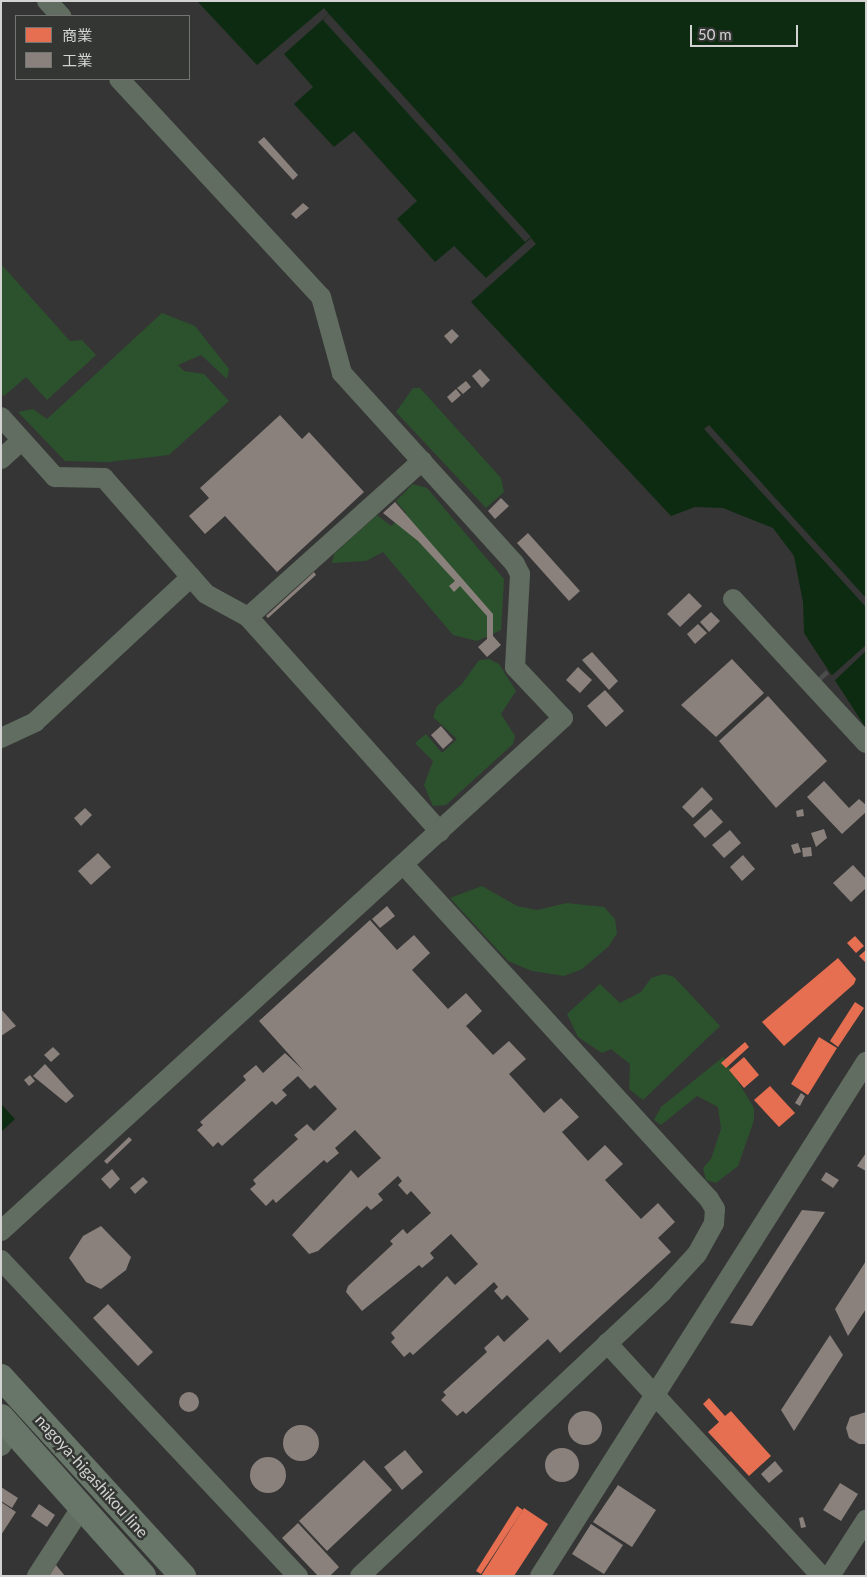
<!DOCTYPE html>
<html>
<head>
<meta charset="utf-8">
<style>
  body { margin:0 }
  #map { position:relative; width:867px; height:1577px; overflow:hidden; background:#353535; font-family:Lato,"Noto Sans JP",sans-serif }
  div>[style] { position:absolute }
  .green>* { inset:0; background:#2c522d }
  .water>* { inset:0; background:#0d2b10 }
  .pier>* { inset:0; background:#353535 }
  .shops>* { inset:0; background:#e76f51 }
  .industry>* { inset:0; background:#8a817c }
  .round { border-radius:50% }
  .building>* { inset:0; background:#4c4c4c }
  .minor>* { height:20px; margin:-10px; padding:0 10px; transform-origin:10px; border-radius:10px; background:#606d60 }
  .major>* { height:26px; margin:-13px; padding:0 13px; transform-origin:13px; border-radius:13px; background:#677668 }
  span { translate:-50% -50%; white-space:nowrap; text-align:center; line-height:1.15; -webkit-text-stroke:5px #343634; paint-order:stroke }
  .street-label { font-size:16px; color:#d2d3d2 }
  .frame { position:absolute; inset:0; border:2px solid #d2d3d2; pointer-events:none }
  .legend { position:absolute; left:15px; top:15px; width:175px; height:65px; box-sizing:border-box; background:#343634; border:1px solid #737573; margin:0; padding:6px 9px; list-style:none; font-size:15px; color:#d2d3d2 }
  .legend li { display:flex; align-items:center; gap:10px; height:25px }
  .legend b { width:25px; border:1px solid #737573 }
  .scale { position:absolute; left:690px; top:25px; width:108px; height:22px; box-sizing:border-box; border:2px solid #d2d3d2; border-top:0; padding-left:6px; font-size:15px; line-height:18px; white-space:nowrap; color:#d2d3d2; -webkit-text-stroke:4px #343634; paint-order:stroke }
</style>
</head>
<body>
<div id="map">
  <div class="green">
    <div style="clip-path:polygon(1px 264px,70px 341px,82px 340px,96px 355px,47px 400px,26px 377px,4px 396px,1px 393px)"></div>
    <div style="clip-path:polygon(162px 313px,195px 326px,229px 369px,227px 379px,201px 355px,178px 365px,184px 371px,204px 374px,229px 401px,169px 455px,108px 462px,65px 461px,18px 412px,33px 409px,47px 419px)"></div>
    <div style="clip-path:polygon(413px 388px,420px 388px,501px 478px,504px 492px,486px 508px,396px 412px)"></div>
    <div style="clip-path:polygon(413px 484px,427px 488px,504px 579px,501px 630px,477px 641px,453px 635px,383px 552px,366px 561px,332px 563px,334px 554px,377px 515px,391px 526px,406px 513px,396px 501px)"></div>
    <div style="clip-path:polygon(489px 659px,499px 664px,516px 691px,501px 714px,515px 736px,513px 744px,446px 805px,433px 806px,424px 785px,433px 761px,415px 743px,426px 734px,442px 753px,457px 739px,433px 717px,437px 706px,462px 684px,479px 660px)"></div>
    <div style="clip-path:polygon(482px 886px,517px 906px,537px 910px,567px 903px,604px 907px,615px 919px,617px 933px,609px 946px,582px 969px,564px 976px,532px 971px,508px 961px,450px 898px)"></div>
    <div style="clip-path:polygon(664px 974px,674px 977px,720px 1026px,643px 1100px,629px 1089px,630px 1064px,611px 1049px,602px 1053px,578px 1037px,567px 1014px,600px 984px,620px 1003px,641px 992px,651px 978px)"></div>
    <div style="clip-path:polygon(723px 1057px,754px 1108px,754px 1120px,738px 1166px,716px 1183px,706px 1180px,703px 1168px,711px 1159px,721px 1129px,718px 1107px,697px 1096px,661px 1125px,654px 1120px,661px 1107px)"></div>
  </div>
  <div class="water">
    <div style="clip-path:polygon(197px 1px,866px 1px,866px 728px,804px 633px,803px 602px,794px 556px,773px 528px,723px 508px,695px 507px,671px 516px,471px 302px,536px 244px,531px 238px,486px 278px,454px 246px,435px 262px,397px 219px,417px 201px,354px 131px,334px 147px,294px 104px,313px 87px,284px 54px,329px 14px,324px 8px,257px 65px)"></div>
    <div style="clip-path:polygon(1px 1104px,15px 1119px,1px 1132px)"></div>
  </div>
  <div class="pier">
    <div style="clip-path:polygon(329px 14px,531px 237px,525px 242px,323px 20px)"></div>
    <div style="clip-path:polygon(709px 425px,866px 598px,866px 607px,704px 429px)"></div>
    <div style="clip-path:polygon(866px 645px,866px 651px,832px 683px,829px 678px)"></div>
  </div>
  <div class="shops">
    <div style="clip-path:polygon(855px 936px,864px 946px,856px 953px,847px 943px)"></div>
    <div style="clip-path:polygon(866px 950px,866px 963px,859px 956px)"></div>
    <div style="clip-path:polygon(838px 958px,856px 979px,854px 984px,784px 1046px,762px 1022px)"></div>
    <div style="clip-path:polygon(855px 1002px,864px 1008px,838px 1047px,830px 1041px)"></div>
    <div style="clip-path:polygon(819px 1037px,837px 1048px,808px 1095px,791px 1084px)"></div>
    <div style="clip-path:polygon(745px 1042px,749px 1047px,726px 1068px,721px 1063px)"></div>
    <div style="clip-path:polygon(744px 1057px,759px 1075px,744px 1088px,729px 1070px)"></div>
    <div style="clip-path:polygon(770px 1086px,795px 1113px,779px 1127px,754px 1100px)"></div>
    <div style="clip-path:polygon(709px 1398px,725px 1416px,731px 1411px,771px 1456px,749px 1476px,708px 1432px,719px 1422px,703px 1404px)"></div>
    <div style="clip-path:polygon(517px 1506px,523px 1510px,481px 1574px,476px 1571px)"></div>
    <div style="clip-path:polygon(524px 1508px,548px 1524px,514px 1576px,481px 1576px)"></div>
  </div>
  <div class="industry">
    <div style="clip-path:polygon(264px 137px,298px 175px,293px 180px,258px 142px)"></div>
    <div style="clip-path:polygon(303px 203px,309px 208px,296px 219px,291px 214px)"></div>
    <div style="clip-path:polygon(452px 329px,459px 336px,451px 344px,444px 336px)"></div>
    <div style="clip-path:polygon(480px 369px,490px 380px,482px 388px,472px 376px)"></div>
    <div style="clip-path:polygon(466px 381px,471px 387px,463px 394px,457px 388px)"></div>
    <div style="clip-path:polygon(456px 389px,461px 395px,452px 403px,447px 397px)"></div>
    <div style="clip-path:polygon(280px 415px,302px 439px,309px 432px,364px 492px,277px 572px,225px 516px,205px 534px,189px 516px,209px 498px,200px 488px)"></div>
    <div style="clip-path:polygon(501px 498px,509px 506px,495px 519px,488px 511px)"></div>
    <div style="clip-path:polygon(395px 502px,493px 614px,493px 636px,501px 645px,487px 657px,478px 647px,487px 639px,487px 616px,460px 586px,454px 592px,449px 586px,455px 581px,418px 541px,383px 513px)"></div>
    <div style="clip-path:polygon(528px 533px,580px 591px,569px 601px,517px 543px)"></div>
    <div style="clip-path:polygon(314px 572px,316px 575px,268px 618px,266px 616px)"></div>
    <div style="clip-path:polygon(689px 593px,702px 606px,680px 627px,667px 614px)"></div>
    <div style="clip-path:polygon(711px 612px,720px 621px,709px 632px,700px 622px)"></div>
    <div style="clip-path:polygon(698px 624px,707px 633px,695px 644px,687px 634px)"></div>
    <div style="clip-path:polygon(592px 652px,618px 681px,609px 690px,582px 660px)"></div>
    <div style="clip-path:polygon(732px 659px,764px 693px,716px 737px,681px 705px)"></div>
    <div style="clip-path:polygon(578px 667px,592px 680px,580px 693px,566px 680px)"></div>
    <div style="clip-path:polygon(605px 690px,624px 711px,606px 727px,587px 706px)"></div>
    <div style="clip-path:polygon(768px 696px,827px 761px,776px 808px,719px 741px)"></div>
    <div style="clip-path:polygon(441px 726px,453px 740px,443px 749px,431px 735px)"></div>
    <div style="clip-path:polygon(824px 781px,849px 808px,859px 799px,866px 805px,866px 812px,842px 834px,807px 797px)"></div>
    <div style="clip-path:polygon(702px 787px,713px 799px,693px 818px,682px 807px)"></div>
    <div style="clip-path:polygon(85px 808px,92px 815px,81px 826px,74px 818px)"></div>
    <div style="clip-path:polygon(711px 809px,723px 822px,705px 838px,693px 825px)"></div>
    <div style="clip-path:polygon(803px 809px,804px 816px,797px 817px,796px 811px)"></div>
    <div style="clip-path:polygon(824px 829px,827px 838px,816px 847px,811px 833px)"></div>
    <div style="clip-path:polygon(730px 830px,741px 843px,724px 858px,712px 845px)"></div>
    <div style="clip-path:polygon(798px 843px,801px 852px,794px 854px,791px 845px)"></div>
    <div style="clip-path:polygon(811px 847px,812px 856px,803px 857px,802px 848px)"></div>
    <div style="clip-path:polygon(98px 853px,111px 867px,91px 885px,78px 871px)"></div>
    <div style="clip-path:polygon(743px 855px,755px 869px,742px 881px,730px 867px)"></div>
    <div style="clip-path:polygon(853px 865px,866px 879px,866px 888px,851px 902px,833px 883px)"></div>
    <div style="clip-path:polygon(387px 906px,395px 916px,380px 928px,372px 919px)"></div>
    <div style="clip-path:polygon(370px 920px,397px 950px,414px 935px,430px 953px,412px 970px,448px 1009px,466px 993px,482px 1011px,466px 1026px,493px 1055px,509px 1041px,526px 1059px,509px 1074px,544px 1113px,561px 1098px,579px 1117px,562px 1132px,588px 1161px,605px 1145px,623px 1164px,605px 1180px,641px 1219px,658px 1203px,675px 1222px,658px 1238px,671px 1252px,560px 1353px,548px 1339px,466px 1414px,463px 1411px,457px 1416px,441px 1400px,446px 1395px,443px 1392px,487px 1352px,484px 1348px,498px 1335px,504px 1342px,529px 1319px,507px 1295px,502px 1300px,494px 1291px,498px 1287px,494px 1282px,413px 1355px,410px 1352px,404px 1357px,391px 1342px,395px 1338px,391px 1333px,447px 1276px,455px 1285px,478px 1264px,451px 1234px,430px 1253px,434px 1258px,422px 1268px,419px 1265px,362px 1311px,346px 1292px,348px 1286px,393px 1244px,390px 1241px,403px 1229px,407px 1234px,431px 1213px,411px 1191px,407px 1195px,398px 1185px,402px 1181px,398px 1176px,378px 1194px,383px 1200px,371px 1210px,367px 1206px,318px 1251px,309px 1254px,292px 1235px,351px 1170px,358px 1178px,381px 1158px,355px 1130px,335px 1148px,339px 1153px,327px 1163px,324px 1160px,276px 1203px,273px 1199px,266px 1206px,250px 1189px,256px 1184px,253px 1180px,298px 1139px,294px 1135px,307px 1124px,314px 1131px,337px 1109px,315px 1085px,310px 1089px,298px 1076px,282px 1090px,287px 1095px,276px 1105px,272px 1101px,222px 1146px,218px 1142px,213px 1147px,197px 1130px,203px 1125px,200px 1122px,246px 1080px,243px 1076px,256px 1065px,263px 1073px,285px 1053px,304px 1071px,259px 1021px)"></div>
    <div style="clip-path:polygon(1px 1009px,16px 1026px,1px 1036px)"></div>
    <div style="clip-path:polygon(53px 1047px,60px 1054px,51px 1062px,44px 1055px)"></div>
    <div style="clip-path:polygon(45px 1064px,74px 1096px,66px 1103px,33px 1076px)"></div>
    <div style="clip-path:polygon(30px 1075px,35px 1081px,29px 1086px,24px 1080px)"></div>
    <div style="clip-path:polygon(801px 1093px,805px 1096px,800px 1106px,795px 1103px)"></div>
    <div style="clip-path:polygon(129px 1137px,132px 1140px,107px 1164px,104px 1161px)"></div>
    <div style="clip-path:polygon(866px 1153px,866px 1171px,857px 1166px)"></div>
    <div style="clip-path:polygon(112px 1169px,120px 1179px,110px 1189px,101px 1179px)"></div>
    <div style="clip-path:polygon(826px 1172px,839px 1180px,833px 1188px,821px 1180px)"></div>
    <div style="clip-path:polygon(143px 1177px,148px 1182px,135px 1194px,130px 1188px)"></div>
    <div style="clip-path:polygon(802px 1210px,825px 1212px,752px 1326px,730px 1323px)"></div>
    <div style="clip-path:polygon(101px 1226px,131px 1257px,126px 1270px,101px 1289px,86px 1282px,69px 1258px,83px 1236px)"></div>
    <div style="clip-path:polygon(866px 1261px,866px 1309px,848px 1336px,835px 1309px)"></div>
    <div style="clip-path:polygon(108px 1304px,153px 1352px,138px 1366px,93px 1318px)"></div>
    <div style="clip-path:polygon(830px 1335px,843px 1355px,794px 1431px,781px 1410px)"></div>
    <div class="round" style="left:179px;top:1392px;width:20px;height:20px"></div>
    <div class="round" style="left:568px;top:1411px;width:34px;height:34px"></div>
    <div style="clip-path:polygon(866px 1412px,866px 1444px,859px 1444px,849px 1438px,846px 1428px,850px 1417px)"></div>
    <div class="round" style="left:283px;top:1425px;width:36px;height:36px"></div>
    <div class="round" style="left:545px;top:1448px;width:34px;height:34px"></div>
    <div style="clip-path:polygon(405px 1450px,423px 1472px,402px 1490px,384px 1467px)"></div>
    <div class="round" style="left:250px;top:1457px;width:36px;height:36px"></div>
    <div style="clip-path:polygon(364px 1460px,392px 1490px,327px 1551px,299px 1521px)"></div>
    <div style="clip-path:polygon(775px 1461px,783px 1471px,769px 1483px,761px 1474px)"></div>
    <div style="clip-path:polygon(840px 1483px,858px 1494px,841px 1521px,823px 1510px)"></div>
    <div style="clip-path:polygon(618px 1485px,656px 1510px,632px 1547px,593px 1522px)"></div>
    <div style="clip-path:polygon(1px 1487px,18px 1498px,12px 1508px,1px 1501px)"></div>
    <div style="clip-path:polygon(1px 1502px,16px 1512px,1px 1535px)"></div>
    <div style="clip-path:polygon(39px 1504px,55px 1515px,47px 1527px,31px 1516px)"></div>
    <div style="clip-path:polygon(803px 1517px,806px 1527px,801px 1528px,799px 1518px)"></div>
    <div style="clip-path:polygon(298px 1523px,339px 1567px,330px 1576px,318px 1576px,282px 1538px)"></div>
    <div style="clip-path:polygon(591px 1524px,623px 1545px,604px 1574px,572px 1554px)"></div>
    <div style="clip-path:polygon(56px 1565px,65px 1576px,49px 1576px)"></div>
  </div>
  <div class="building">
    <div style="clip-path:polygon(826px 670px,829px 674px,821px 681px,818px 678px)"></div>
  </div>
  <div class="minor">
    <div style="left:47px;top:1px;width:21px;rotate:47deg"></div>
    <div style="left:1px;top:417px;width:81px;rotate:48deg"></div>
    <div style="left:55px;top:477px;width:49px;rotate:1.2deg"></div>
    <div style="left:104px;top:478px;width:154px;rotate:48.7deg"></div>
    <div style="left:206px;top:594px;width:48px;rotate:28.7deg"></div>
    <div style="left:248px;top:617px;width:288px;rotate:48.2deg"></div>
    <div style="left:1px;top:459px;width:28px;rotate:-42deg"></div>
    <div style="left:733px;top:599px;width:196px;rotate:47.3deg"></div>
    <div style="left:248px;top:617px;width:234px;rotate:-41.9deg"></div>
    <div style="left:1px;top:738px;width:38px;rotate:-25deg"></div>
    <div style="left:35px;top:722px;width:213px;rotate:-42.9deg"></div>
    <div style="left:1px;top:1231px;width:761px;rotate:-42.39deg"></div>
    <div style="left:563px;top:718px;width:70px;rotate:-133.3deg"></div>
    <div style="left:515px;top:667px;width:93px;rotate:-86.9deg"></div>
    <div style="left:520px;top:574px;width:11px;rotate:-117deg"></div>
    <div style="left:515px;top:564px;width:258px;rotate:-132.2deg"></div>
    <div style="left:342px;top:373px;width:79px;rotate:-105.4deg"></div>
    <div style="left:321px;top:297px;width:297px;rotate:-132.8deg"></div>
    <div style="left:1px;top:1260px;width:434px;rotate:46.8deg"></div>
    <div style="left:607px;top:1343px;width:316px;rotate:47.4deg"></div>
    <div style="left:1px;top:1446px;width:20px;rotate:-57deg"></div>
    <div style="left:37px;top:1576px;width:81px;rotate:-57.1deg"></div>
    <div style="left:360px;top:1576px;width:415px;rotate:-43.2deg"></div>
    <div style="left:662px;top:1292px;width:52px;rotate:-47.4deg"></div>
    <div style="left:697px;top:1254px;width:35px;rotate:-61deg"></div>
    <div style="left:714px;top:1223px;width:14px;rotate:-86deg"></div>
    <div style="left:715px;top:1209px;width:12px;rotate:-121deg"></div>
    <div style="left:709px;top:1199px;width:451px;rotate:-132.4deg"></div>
    <div style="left:540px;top:1576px;width:609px;rotate:-57.62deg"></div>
    <div style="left:830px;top:1576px;width:67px;rotate:-57.3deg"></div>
  </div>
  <div class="major">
    <div style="left:1px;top:1377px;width:270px;rotate:47.6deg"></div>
    <div style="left:1px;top:1417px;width:213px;rotate:48.2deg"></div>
  </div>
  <div class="street-label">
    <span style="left:92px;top:1476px;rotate:48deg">nagoya-higashikou line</span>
  </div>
  <div class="frame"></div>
  <ul class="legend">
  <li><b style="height:14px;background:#e76f51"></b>商業</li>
  <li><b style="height:14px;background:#8a817c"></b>工業</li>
  </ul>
  <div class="scale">50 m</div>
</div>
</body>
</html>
